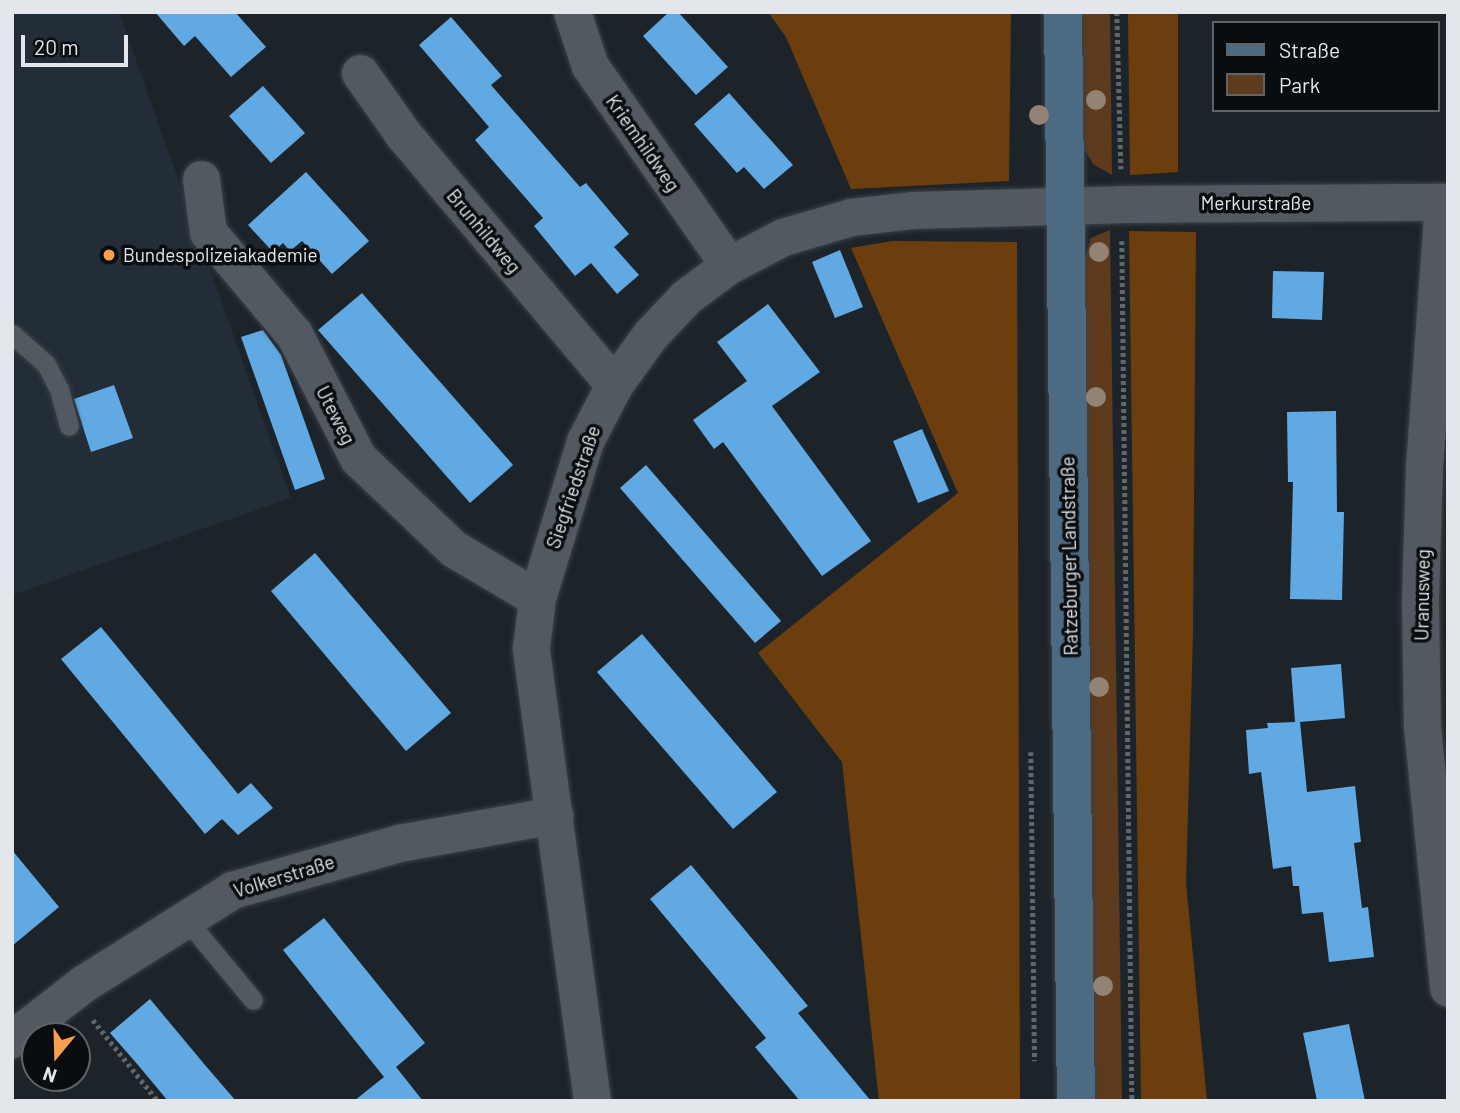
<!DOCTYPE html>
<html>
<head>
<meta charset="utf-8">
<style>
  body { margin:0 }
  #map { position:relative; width:1460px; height:1113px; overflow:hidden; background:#1d2429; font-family:Barlow,sans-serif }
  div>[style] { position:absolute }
  .built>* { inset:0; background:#222d37 }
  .green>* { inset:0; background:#5e3b1c }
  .forest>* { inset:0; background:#6d3e0d }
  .building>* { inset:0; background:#61a9e2 }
  .path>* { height:4.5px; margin-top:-2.25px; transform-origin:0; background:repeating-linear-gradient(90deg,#60666a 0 3.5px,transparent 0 7px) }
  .roads { filter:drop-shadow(0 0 2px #3c4146) drop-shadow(0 0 2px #3c4146) }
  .service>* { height:19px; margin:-9.5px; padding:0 9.5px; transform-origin:9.5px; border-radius:9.5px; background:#525960 }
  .minor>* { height:37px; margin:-18.5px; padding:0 18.5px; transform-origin:18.5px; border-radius:18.5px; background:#525960 }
  .secondary>* { height:38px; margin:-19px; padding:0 19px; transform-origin:19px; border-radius:19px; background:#4c6a82 }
  .trees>* { width:20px; height:20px; margin:-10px; border-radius:50%; background:#938375 }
  .dots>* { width:19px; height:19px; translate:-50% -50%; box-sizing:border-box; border:4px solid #0a0d0f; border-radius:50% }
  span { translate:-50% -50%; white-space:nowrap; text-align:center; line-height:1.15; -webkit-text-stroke:7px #0a0d0f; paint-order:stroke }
  .street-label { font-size:19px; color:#e3e7eb }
  .poi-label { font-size:19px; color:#e3e7eb }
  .left { translate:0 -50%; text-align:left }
  .frame { position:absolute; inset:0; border:14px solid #e3e7eb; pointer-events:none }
  .legend { position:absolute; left:1212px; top:21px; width:228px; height:91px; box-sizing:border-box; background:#0a0d0f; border:2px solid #616467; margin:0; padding:9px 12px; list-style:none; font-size:21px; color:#e3e7eb }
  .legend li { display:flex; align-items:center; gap:14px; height:35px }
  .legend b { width:35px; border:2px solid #616467 }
  .north { position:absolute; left:21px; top:1022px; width:70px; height:70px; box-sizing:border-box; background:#0a0d0f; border:2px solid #616467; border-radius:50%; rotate:199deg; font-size:19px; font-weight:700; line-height:28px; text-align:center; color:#e3e7eb }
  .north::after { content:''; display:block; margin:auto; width:24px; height:32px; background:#f99f4d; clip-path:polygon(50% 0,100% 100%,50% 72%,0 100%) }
  .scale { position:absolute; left:21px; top:35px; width:107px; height:32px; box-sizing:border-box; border:4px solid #e3e7eb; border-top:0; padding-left:9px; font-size:21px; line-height:24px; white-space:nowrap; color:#e3e7eb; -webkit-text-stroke:5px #0a0d0f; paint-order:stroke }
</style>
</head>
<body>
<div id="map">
  <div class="built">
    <div style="clip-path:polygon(12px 12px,119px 12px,291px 498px,12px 595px)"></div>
  </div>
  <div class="green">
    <div style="clip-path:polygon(1081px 12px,1110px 12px,1112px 175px,1093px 164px,1083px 147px)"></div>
    <div style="clip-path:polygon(1110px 230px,1122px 1101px,1092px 1101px,1083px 264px,1091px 238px)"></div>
  </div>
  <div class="forest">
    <div style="clip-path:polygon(768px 12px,1011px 12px,1009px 181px,851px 189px,786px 37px)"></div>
    <div style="clip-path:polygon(1128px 12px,1178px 12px,1178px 172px,1130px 175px)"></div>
    <div style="clip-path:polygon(1129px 231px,1196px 232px,1193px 633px,1186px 883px,1207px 1101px,1141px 1101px)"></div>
    <div style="clip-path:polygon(893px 241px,1017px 242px,1020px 1101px,879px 1101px,842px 762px,758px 653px,958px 493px,851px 248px)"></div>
  </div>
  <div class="building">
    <div style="clip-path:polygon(155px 12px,235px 12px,266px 47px,231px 77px,195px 36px,184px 46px)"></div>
    <div style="clip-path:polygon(669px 12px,678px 12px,728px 67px,696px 95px,643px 36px)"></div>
    <div style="clip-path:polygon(451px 17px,502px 76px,491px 85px,580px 187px,586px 183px,629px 234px,614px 247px,639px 275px,617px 294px,591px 263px,575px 276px,534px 226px,543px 218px,475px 140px,489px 127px,419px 45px)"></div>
    <div style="clip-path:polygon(263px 86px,305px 133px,271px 163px,229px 116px)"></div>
    <div style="clip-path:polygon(729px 93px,793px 165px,764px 189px,744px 167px,737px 173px,694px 124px)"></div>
    <div style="clip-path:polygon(306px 172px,369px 241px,332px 274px,302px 241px,290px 251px,283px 243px,273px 252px,248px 225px)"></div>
    <div style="clip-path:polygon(840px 250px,863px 307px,835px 318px,812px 262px)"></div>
    <div style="clip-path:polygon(1273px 271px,1324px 272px,1322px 320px,1272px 318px)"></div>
    <div style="clip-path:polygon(362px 293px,513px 465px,470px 503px,318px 330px)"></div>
    <div style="clip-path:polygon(768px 304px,820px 372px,772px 406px,871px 541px,822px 576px,723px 442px,714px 449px,693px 420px,747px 381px,717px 342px)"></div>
    <div style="clip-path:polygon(263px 330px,281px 355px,325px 479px,295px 490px,241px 337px)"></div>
    <div style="clip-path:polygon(114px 385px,133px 438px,91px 452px,74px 399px)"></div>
    <div style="clip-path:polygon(1336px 411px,1337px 512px,1344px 512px,1342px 600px,1290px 599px,1293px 482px,1288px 482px,1287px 412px)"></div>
    <div style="clip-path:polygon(922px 429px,949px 491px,918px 503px,893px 441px)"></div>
    <div style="clip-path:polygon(646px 465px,781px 621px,755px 643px,620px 488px)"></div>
    <div style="clip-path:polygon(315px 553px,451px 713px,406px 751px,271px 591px)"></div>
    <div style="clip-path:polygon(101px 627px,238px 794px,251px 783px,273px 808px,238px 835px,222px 819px,205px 834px,61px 659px)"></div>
    <div style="clip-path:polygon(642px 634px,777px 792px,733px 829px,597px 672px)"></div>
    <div style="clip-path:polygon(1341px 664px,1345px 718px,1300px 722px,1307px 792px,1355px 786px,1361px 842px,1354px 843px,1362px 908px,1368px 907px,1374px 957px,1329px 962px,1323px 912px,1302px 914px,1299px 886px,1293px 886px,1291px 866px,1273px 869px,1261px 772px,1249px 774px,1246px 730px,1268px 728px,1267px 723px,1295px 722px,1291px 668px)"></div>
    <div style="clip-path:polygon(12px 850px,59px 907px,12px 946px)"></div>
    <div style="clip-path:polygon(691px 865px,808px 1006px,798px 1013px,871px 1101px,800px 1101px,755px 1047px,766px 1038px,650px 899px)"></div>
    <div style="clip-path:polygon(324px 918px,425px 1043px,396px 1067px,423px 1101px,354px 1101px,384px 1077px,283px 950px)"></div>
    <div style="clip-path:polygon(150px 999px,205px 1065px,236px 1101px,168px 1101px,138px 1065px,110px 1033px)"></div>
    <div style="clip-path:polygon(1349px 1024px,1365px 1101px,1317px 1101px,1303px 1033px)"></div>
  </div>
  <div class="path">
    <div style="left:1117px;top:12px;width:157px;rotate:88.5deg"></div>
    <div style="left:1122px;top:241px;width:860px;rotate:89.33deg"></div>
    <div style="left:1031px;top:752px;width:309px;rotate:89.3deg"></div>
    <div style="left:93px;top:1020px;width:104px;rotate:51.3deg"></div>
  </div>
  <div class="roads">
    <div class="service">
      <div style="left:12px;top:334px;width:45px;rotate:41.4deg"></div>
      <div style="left:46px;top:364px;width:28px;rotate:63deg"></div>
      <div style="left:59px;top:389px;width:38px;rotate:75deg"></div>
      <div style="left:186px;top:919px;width:105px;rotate:50.4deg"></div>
    </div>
    <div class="minor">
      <div style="left:572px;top:12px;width:57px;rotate:71.6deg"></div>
      <div style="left:590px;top:66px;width:243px;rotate:55.1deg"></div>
      <div style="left:360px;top:73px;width:75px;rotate:54.8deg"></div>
      <div style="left:403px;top:134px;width:328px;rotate:49.9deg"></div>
      <div style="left:201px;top:179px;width:53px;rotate:82.5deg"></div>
      <div style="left:208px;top:232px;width:133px;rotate:49.9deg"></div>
      <div style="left:294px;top:334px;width:140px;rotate:62.7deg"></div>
      <div style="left:358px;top:458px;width:132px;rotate:43.5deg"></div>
      <div style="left:454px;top:549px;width:96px;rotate:30.6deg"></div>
      <div style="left:1443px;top:202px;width:264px;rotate:94.1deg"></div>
      <div style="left:1424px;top:465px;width:138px;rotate:91.7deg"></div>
      <div style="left:1420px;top:603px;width:123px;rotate:89.1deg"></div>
      <div style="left:1422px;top:726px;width:263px;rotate:84.3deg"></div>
      <div style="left:12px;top:1039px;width:91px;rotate:-37.9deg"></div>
      <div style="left:84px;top:983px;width:175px;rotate:-32.1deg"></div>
      <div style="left:232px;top:890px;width:173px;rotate:-15.7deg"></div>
      <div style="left:399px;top:843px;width:158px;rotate:-10.2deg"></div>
      <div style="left:592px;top:1101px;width:457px;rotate:-97.7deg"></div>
      <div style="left:531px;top:648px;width:50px;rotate:-83.2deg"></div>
      <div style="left:537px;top:598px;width:164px;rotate:-73deg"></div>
      <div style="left:585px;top:441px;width:63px;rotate:-62.6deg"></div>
      <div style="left:614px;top:385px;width:62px;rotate:-54.2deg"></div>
      <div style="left:650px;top:335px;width:52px;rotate:-46.5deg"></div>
      <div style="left:686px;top:297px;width:54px;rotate:-36.7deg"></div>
      <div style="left:729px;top:265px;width:61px;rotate:-27.4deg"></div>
      <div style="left:783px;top:237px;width:71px;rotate:-16.4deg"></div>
      <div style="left:851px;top:217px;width:61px;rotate:-6.5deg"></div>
      <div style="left:912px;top:210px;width:209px;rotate:-1.6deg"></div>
      <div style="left:1121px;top:204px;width:327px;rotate:-0.4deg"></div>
    </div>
    <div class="secondary">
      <div style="left:1063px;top:12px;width:1089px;rotate:89.32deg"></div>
    </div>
  </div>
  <div class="trees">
    <div style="left:1096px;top:100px"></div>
    <div style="left:1039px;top:115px"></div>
    <div style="left:1099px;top:252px"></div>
    <div style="left:1096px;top:397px"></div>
    <div style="left:1099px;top:687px"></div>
    <div style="left:1103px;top:986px"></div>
  </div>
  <div class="dots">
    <div style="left:109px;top:255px;background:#f99f4d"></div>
  </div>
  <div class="street-label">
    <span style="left:643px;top:143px;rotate:55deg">Kriemhildweg</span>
    <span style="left:1256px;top:203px">Merkurstraße</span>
    <span style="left:484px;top:231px;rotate:50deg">Brunhildweg</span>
    <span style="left:336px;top:415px;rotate:63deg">Uteweg</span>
    <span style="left:573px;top:487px;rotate:-71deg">Siegfriedstraße</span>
    <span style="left:1069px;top:556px;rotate:-91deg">Ratzeburger Landstraße</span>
    <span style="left:1422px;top:595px;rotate:-89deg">Uranusweg</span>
    <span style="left:284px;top:876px;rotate:-17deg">Volkerstraße</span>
  </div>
  <div class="poi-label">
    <span class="left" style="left:123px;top:255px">Bundespolizeiakademie</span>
  </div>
  <div class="frame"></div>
  <ul class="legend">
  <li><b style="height:9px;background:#4c6a82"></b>Straße</li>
  <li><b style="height:19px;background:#5e3b1c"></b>Park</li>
  </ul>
  <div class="north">N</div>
  <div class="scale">20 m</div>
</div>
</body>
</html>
